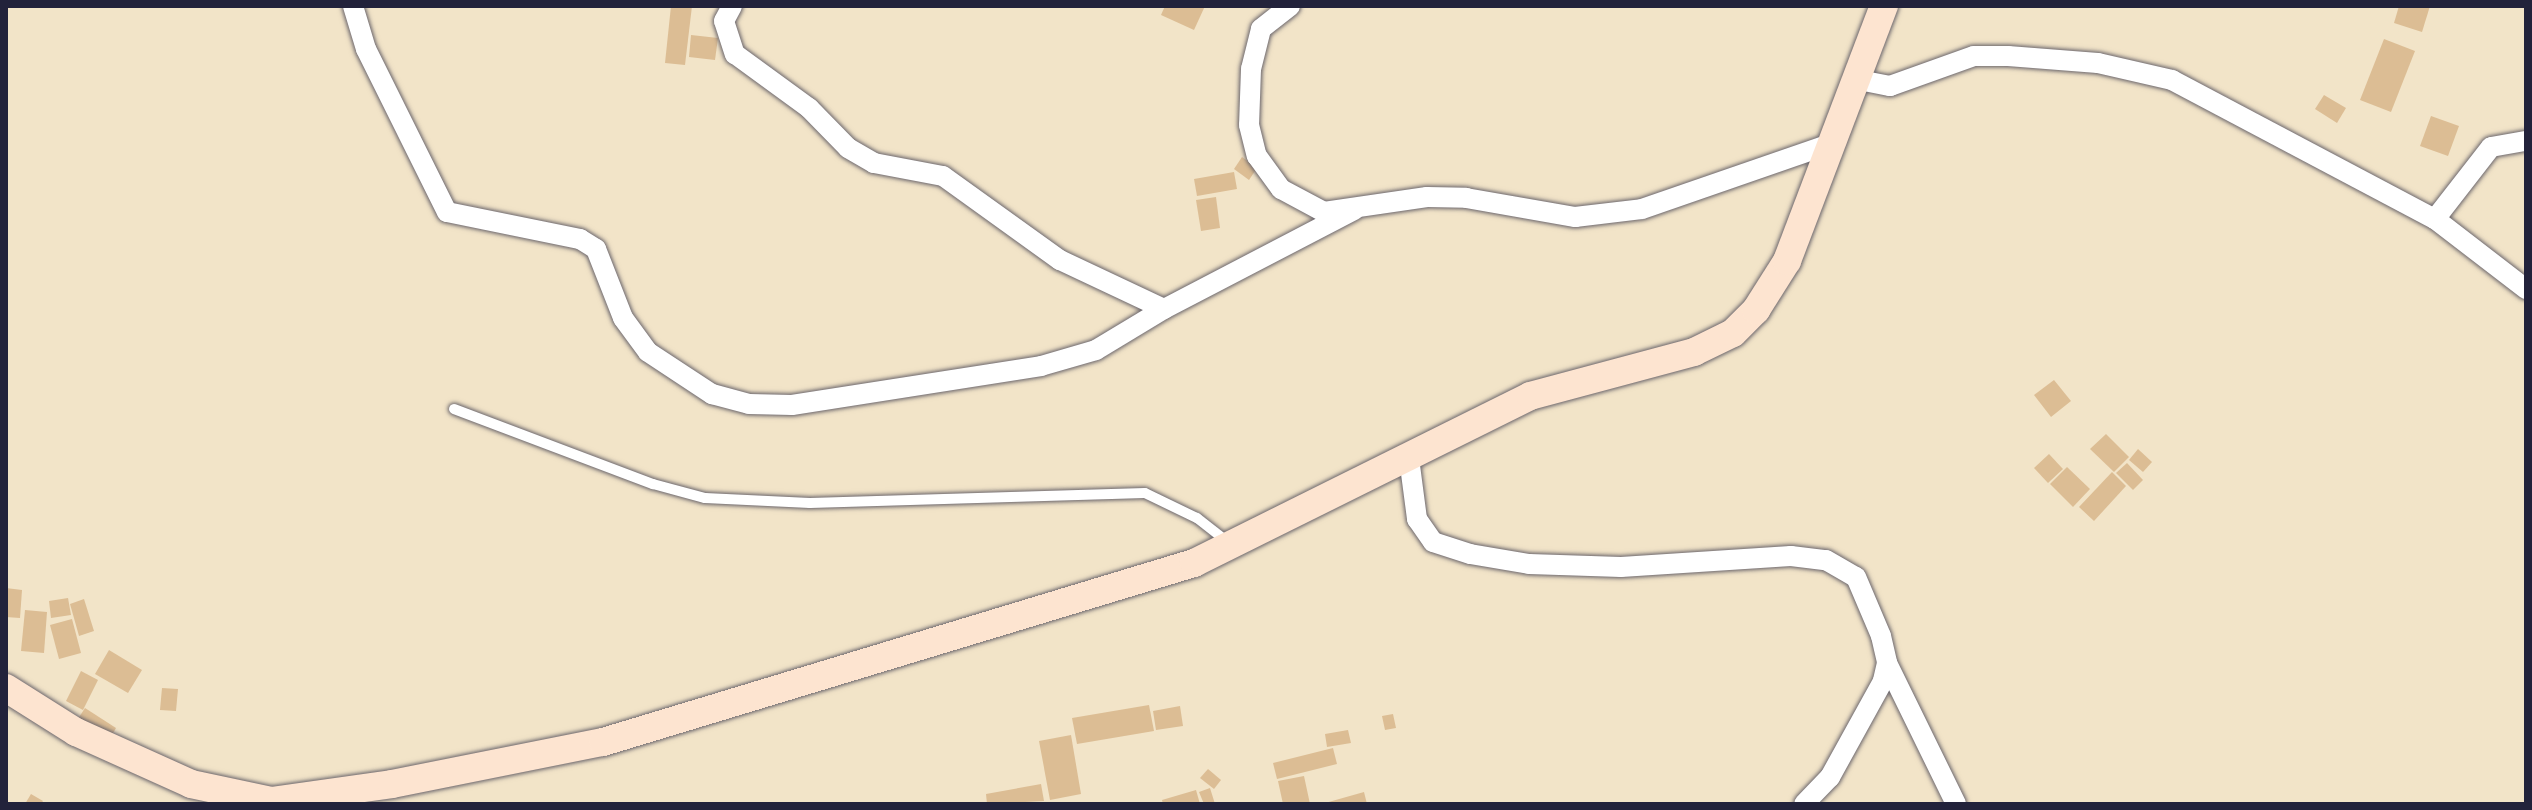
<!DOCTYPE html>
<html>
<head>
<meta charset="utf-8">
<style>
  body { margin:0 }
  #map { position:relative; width:2532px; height:810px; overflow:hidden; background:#f2e4c8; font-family:"Indie Flower",sans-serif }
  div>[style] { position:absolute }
  .building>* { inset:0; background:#dcbd94 }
  .roads { filter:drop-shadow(0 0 2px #6b666c) drop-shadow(0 0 2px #6b666c) }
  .lane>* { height:10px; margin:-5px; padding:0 5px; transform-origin:5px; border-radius:5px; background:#fff }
  .street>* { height:20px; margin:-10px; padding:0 10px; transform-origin:10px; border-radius:10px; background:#fff }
  .secondary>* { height:28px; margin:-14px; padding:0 14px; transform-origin:14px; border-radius:14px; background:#fde4d0 }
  span { translate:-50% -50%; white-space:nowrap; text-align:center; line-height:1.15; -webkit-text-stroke:6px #fdfcf7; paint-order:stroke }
  .frame { position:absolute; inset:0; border:8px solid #22223b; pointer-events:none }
</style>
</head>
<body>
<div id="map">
  <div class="building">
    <div style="clip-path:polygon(671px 6px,692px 6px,685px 65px,665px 63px)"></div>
    <div style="clip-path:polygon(1165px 6px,1205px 6px,1194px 30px,1161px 15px)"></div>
    <div style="clip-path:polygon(2399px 6px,2430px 6px,2422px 32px,2394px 23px)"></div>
    <div style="clip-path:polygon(691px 35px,718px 38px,715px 60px,689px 57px)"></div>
    <div style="clip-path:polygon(2384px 39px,2415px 51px,2391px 112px,2360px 100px)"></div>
    <div style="clip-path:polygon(2324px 95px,2346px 108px,2337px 123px,2315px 109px)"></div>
    <div style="clip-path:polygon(2431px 116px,2459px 126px,2448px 156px,2420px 146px)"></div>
    <div style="clip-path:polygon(1242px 157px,1257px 168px,1249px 180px,1234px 169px)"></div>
    <div style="clip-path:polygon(1234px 172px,1237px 189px,1197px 196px,1194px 179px)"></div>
    <div style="clip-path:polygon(1216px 197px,1220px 228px,1201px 231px,1196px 200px)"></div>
    <div style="clip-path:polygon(2054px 380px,2071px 401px,2051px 417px,2034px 395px)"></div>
    <div style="clip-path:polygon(2106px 434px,2129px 457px,2114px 472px,2090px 449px)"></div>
    <div style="clip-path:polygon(2138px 449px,2152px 462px,2143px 472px,2129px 460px)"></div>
    <div style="clip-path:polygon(2049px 454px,2063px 469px,2048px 483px,2034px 468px)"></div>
    <div style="clip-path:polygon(2127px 463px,2143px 480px,2133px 490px,2116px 473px)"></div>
    <div style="clip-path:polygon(2067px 467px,2090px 489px,2073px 507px,2050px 484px)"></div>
    <div style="clip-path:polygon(2112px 472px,2126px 486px,2094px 521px,2079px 507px)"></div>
    <div style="clip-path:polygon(6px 588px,22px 590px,20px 618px,6px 617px)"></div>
    <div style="clip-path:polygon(68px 598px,71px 615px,51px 618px,49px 601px)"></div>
    <div style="clip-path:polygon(84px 599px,94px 631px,79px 636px,70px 604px)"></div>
    <div style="clip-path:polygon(25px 610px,47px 612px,44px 653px,21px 651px)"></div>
    <div style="clip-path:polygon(72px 619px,81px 653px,59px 659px,50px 625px)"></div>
    <div style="clip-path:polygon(109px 650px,142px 670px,128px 693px,95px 674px)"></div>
    <div style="clip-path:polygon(81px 671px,98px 680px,83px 710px,66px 701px)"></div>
    <div style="clip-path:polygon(162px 688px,178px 689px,176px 711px,160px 710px)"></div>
    <div style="clip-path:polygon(1149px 705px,1154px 731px,1077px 744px,1072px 718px)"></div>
    <div style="clip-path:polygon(1180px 706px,1183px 726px,1156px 730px,1153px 711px)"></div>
    <div style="clip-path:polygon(85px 708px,116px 728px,108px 742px,76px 722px)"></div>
    <div style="clip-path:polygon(1393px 714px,1396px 728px,1385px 730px,1382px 716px)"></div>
    <div style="clip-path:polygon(1348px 730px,1351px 743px,1327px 747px,1325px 734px)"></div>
    <div style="clip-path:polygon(1071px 735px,1081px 794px,1050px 800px,1039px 741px)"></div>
    <div style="clip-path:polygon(1333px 748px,1337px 764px,1277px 779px,1273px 763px)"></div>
    <div style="clip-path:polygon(1208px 769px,1221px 780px,1214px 789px,1200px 778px)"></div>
    <div style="clip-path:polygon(1304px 776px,1310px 804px,1283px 804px,1278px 781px)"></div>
    <div style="clip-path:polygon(1041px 784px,1044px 801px,987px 804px,986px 794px)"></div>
    <div style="clip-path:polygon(1210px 788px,1215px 804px,1204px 804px,1199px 792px)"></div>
    <div style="clip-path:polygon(1196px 790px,1200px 804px,1163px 804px,1162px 800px)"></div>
    <div style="clip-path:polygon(1364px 792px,1367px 804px,1325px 804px,1325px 803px)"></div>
    <div style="clip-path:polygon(31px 794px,43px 801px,41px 804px,25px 804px)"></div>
  </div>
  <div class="roads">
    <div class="lane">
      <div style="left:454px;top:409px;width:213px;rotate:20.7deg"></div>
      <div style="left:653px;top:484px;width:54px;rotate:15.1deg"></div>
      <div style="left:705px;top:498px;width:105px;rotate:2.7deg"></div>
      <div style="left:810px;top:503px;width:335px;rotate:-1.7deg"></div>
      <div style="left:1145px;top:493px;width:58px;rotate:25.7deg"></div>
      <div style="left:1197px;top:518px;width:37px;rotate:38deg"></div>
    </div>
    <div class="street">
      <div style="left:353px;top:6px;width:45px;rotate:73.2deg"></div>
      <div style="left:366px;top:49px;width:182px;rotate:63.6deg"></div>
      <div style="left:447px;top:212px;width:136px;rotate:11.5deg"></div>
      <div style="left:580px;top:239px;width:19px;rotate:32deg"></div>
      <div style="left:596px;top:249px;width:74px;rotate:68.6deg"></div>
      <div style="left:623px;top:318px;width:42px;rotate:53.7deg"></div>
      <div style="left:648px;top:352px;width:77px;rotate:33.3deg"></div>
      <div style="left:712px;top:394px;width:38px;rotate:15deg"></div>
      <div style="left:749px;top:404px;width:43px;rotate:1.3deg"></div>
      <div style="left:792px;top:405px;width:252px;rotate:-8.9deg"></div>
      <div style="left:1041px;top:366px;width:57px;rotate:-16.2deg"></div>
      <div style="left:1096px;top:350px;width:79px;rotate:-31.1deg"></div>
      <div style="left:732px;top:6px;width:17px;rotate:118deg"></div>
      <div style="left:724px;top:21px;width:35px;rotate:72deg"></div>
      <div style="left:735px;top:54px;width:92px;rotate:36.1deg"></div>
      <div style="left:809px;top:108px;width:56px;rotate:45.7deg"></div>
      <div style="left:848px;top:148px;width:30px;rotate:30deg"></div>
      <div style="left:874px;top:163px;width:70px;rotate:10.7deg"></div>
      <div style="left:943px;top:176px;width:144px;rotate:35.7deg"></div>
      <div style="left:1060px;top:260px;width:115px;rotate:25.2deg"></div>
      <div style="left:1164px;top:309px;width:214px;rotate:-27.5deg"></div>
      <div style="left:1290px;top:6px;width:37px;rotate:142deg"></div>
      <div style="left:1261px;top:29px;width:41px;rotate:104deg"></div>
      <div style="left:1251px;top:69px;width:56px;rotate:92deg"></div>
      <div style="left:1249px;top:125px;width:32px;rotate:76deg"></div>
      <div style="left:1257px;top:156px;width:41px;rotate:54deg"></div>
      <div style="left:1281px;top:189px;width:49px;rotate:28.1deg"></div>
      <div style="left:1324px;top:212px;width:104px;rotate:-8.3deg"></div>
      <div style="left:1427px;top:197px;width:39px;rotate:1deg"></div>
      <div style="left:1466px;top:198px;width:111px;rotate:9.9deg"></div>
      <div style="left:1575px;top:217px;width:67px;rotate:-6.8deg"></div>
      <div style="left:1642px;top:209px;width:196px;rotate:-19.1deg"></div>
      <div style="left:1854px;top:79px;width:37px;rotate:11deg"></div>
      <div style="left:1890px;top:86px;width:89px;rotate:-19.7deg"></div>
      <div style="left:1974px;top:56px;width:34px"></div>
      <div style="left:2008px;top:56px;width:90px;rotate:4.4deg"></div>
      <div style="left:2098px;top:63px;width:76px;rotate:12.9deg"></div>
      <div style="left:2172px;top:80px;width:297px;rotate:27.9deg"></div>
      <div style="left:2435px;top:219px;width:115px;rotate:37.6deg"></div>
      <div style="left:2435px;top:219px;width:91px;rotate:-52.1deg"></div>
      <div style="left:2491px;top:147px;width:36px;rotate:-10deg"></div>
      <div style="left:1409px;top:458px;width:62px;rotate:82.5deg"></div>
      <div style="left:1417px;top:519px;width:28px;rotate:55deg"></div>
      <div style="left:1433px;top:542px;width:39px;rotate:18deg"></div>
      <div style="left:1470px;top:554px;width:60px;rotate:9.6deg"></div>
      <div style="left:1529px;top:564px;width:92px;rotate:1.9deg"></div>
      <div style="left:1621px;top:567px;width:170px;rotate:-3.7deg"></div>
      <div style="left:1791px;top:556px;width:35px;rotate:7deg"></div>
      <div style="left:1826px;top:560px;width:34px;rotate:30deg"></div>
      <div style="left:1856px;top:577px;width:64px;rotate:67deg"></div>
      <div style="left:1881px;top:636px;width:28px;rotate:77deg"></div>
      <div style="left:1887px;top:663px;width:18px;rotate:103deg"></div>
      <div style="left:1883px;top:681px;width:110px;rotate:118.9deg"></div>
      <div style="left:1830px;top:777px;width:37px;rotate:134deg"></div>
      <div style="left:1887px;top:663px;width:157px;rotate:63.9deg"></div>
    </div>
    <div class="secondary">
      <div style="left:6px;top:688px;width:83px;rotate:32.2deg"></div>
      <div style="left:76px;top:732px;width:126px;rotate:24.3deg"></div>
      <div style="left:191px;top:784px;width:82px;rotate:12deg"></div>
      <div style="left:271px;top:801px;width:122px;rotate:-8deg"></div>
      <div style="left:392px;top:784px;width:215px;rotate:-11.3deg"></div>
      <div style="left:603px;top:742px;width:618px;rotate:-16.85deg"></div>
      <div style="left:1194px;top:563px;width:375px;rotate:-26.4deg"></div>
      <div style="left:1530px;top:396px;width:170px;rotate:-15deg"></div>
      <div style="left:1694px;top:352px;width:43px;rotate:-26deg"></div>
      <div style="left:1733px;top:333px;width:33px;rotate:-45deg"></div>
      <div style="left:1756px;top:310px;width:58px;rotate:-57.7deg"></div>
      <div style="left:1787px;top:261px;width:273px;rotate:-69.2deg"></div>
    </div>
  </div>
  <div class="frame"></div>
</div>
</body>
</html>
